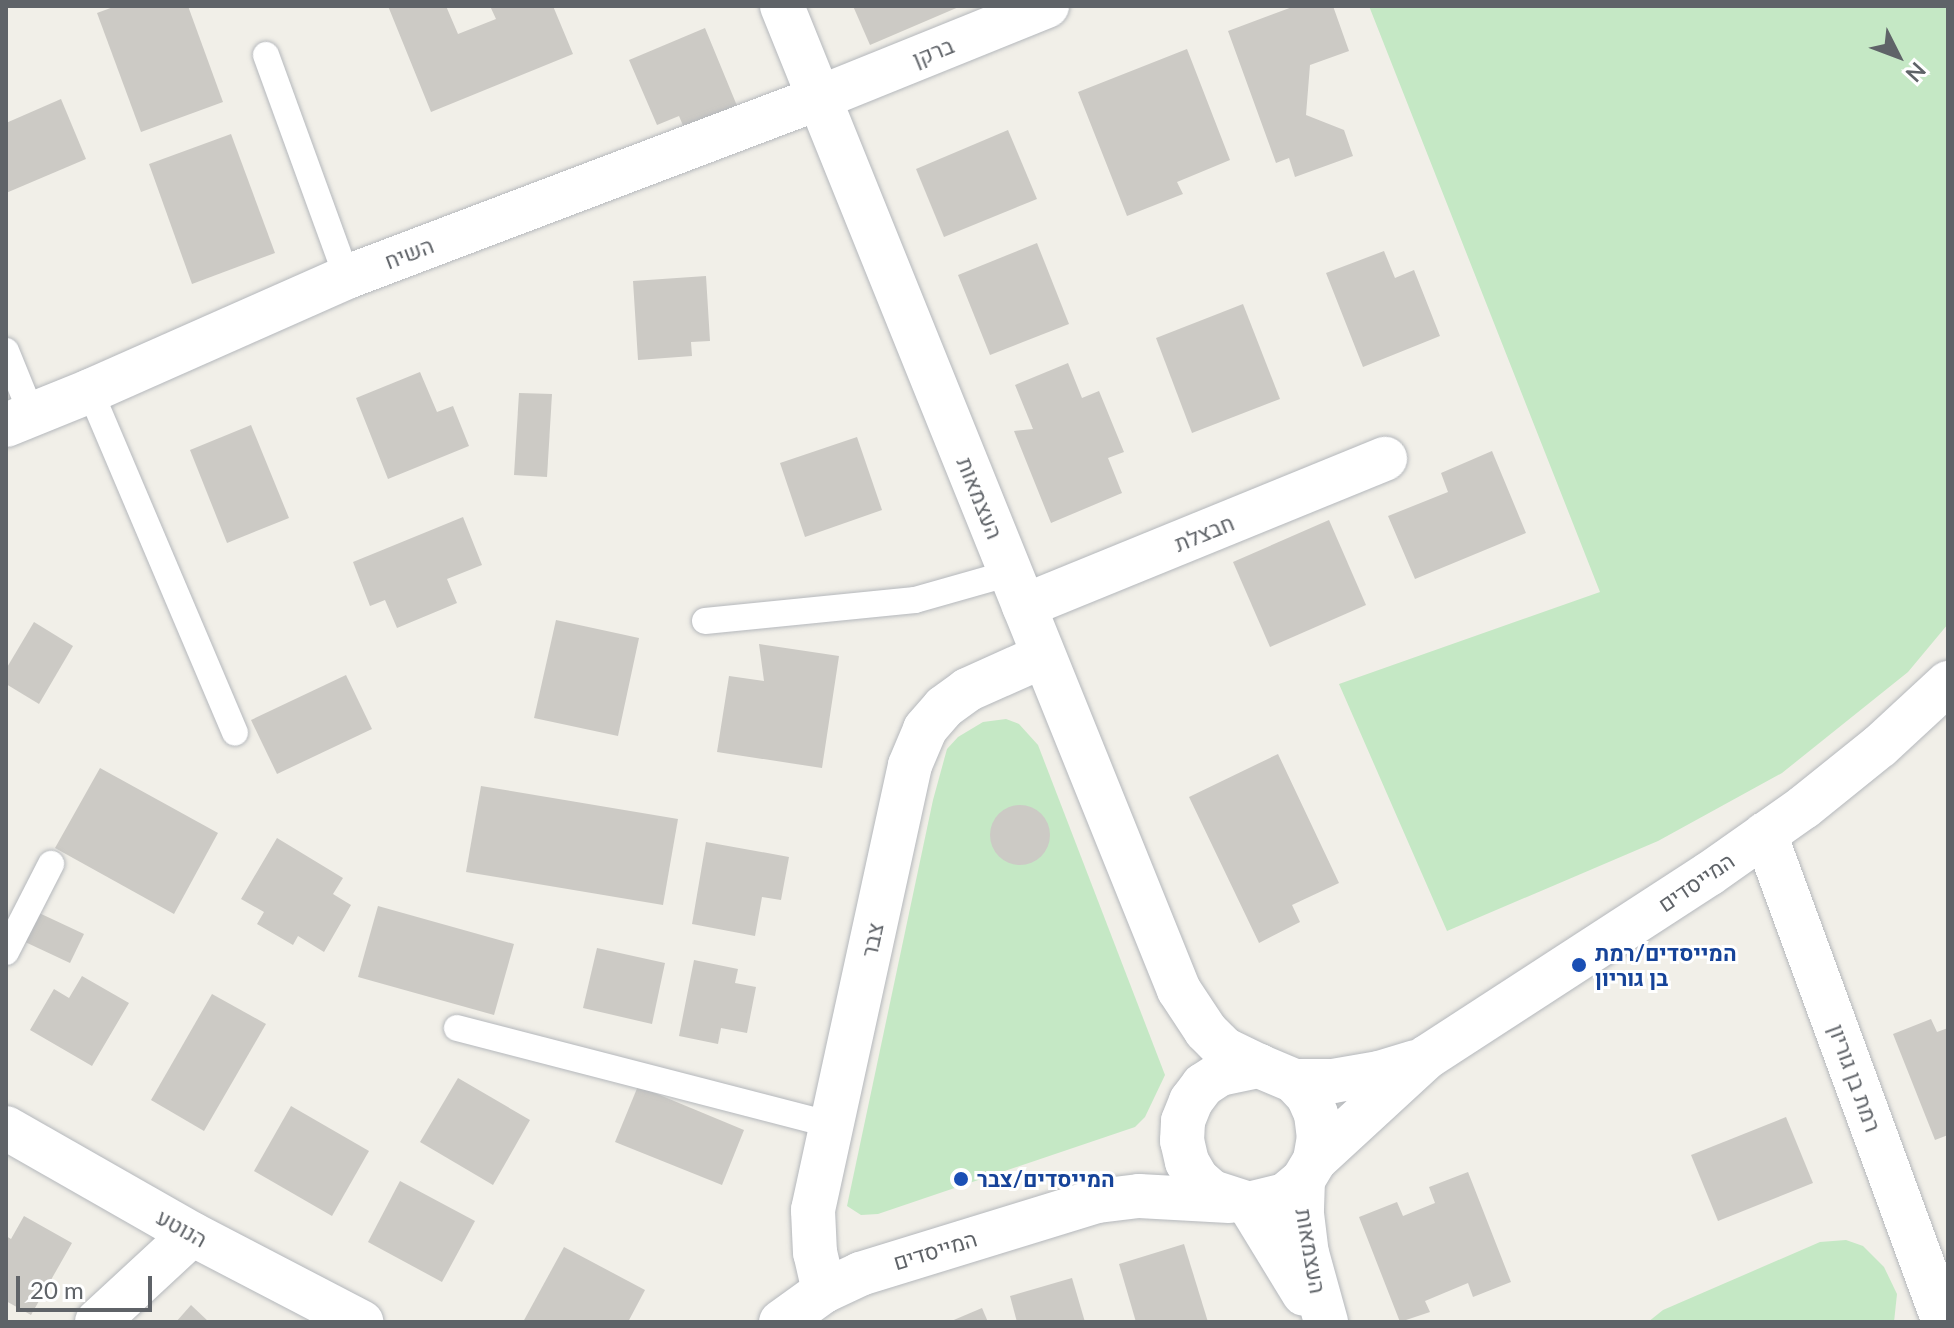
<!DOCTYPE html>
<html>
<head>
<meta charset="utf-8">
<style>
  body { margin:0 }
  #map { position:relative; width:1954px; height:1328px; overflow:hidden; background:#f1efe8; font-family:Lato,Heebo,sans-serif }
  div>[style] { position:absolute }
  .green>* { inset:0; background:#c5e8c5 }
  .building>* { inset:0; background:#cccac5 }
  .round { border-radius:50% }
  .roads { filter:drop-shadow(0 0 2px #b5b8bc) drop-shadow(0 0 2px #b5b8bc) }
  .lane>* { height:26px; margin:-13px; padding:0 13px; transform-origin:13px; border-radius:13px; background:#fff }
  .street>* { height:44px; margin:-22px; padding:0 22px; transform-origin:22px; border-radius:22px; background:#fff }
  .secondary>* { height:44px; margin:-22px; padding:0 22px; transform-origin:22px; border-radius:22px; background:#fff }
  .dots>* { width:22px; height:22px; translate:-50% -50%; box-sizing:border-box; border:4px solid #fff; border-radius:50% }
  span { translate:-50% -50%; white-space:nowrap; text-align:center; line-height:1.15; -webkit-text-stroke:6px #fff; paint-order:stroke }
  .street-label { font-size:22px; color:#5f6368 }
  .transit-label { font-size:22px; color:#164399; font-weight:700 }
  .left { translate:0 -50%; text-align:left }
  .frame { position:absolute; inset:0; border:8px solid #5f6368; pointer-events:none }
  .north { position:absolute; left:1858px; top:16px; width:80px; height:80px; -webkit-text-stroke:6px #fff; paint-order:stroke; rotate:132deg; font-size:22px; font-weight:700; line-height:32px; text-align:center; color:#5f6368 }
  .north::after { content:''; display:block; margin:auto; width:28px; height:36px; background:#5f6368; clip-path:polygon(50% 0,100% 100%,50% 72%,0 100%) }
  .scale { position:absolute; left:16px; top:1276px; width:136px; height:36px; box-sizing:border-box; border:4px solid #5f6368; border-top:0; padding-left:10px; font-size:24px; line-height:28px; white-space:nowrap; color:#5f6368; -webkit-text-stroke:6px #fff; paint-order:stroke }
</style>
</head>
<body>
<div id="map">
  <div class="green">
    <div style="clip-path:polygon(1369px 6px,1948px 6px,1948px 624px,1908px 672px,1782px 773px,1658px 841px,1447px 931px,1339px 684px,1600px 592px)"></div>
    <div style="clip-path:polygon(1006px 719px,1019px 724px,1038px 745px,1165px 1075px,1145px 1117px,1135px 1127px,878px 1214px,861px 1215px,847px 1206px,933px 800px,947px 749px,958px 737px,983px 722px)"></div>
    <div style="clip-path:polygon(1846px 1240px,1863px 1246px,1884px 1267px,1897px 1294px,1894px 1322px,1648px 1322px,1663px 1310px,1820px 1242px)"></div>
  </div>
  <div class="building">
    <div style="clip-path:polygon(116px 6px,188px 6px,223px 102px,141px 132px,97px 13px)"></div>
    <div style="clip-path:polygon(388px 6px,446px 6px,458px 34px,496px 19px,490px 6px,553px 6px,573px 54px,431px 112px)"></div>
    <div style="clip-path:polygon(853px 6px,961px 6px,870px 45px)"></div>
    <div style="clip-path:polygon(1295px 6px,1333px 6px,1349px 51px,1310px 65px,1306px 115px,1344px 130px,1353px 156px,1295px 177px,1289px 158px,1276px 163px,1228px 31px)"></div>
    <div style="clip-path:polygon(705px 28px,740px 113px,687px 135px,679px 116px,657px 125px,629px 60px)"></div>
    <div style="clip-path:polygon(1187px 49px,1230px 160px,1177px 182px,1183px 194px,1127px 216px,1078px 92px)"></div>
    <div style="clip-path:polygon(61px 99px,86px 159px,6px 193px,6px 123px)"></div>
    <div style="clip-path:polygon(1008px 130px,1037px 199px,944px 237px,916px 169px)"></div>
    <div style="clip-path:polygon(231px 134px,275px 253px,192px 284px,149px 164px)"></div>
    <div style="clip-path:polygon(1037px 243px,1069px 324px,990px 355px,958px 275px)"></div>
    <div style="clip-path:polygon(1384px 251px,1395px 278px,1414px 270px,1440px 336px,1363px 367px,1326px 273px)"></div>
    <div style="clip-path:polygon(706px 276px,710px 341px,691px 342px,692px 356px,638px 360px,633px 281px)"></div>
    <div style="clip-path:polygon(1243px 304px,1280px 399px,1192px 433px,1156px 338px)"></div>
    <div style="clip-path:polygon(1068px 363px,1082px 398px,1099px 391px,1124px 452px,1108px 458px,1122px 493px,1051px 523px,1014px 431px,1033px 429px,1015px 385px)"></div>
    <div style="clip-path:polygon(420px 372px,437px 412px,453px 406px,469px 446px,388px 479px,356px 398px)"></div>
    <div style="clip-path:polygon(519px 393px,552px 394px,547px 477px,514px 475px)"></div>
    <div style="clip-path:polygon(251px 425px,289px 518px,227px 543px,190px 450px)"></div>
    <div style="clip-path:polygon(857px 437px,882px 510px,805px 537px,780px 463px)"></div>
    <div style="clip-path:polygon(1492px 451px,1526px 533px,1415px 579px,1388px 516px,1448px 492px,1441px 473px)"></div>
    <div style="clip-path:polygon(463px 517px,482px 565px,447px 579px,457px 603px,397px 628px,385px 600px,370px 606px,353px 562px)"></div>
    <div style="clip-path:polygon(1329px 520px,1366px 605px,1270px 647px,1233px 562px)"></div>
    <div style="clip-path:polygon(556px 620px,639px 638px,618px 736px,534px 718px)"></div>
    <div style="clip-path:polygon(34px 622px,73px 646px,39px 704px,6px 684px,6px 669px)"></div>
    <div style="clip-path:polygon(759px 644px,839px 656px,822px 768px,717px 752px,729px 676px,764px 681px)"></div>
    <div style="clip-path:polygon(346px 675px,372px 729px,277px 774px,251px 720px)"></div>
    <div style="clip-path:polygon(1278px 754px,1339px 883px,1292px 905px,1300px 922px,1259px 943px,1189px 797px)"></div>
    <div style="clip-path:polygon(100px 768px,218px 833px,174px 914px,55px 848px)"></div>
    <div style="clip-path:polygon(481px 786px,678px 819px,663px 905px,466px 872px)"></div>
    <div class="round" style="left:990px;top:805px;width:60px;height:60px"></div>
    <div style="clip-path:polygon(277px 838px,343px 878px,333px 894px,351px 905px,324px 952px,298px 936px,293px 945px,257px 924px,264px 912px,241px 899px)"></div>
    <div style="clip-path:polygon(706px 842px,789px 857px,781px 900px,762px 897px,755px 936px,692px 924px)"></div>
    <div style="clip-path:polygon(378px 906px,514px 944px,494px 1015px,358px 977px)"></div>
    <div style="clip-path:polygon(37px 912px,84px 934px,70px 963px,23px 941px)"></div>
    <div style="clip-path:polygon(597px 948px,665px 963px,652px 1024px,583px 1008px)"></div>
    <div style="clip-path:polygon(694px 960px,738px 969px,735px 983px,756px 987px,747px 1033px,721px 1028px,718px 1044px,679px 1036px)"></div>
    <div style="clip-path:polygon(82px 976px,129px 1003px,92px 1066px,30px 1030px,54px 989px,69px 998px)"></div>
    <div style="clip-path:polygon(212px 994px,266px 1024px,204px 1131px,151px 1100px)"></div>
    <div style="clip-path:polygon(1931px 1019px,1937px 1032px,1948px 1028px,1948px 1135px,1935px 1140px,1893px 1034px)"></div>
    <div style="clip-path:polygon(458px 1078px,530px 1120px,493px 1185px,420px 1142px)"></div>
    <div style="clip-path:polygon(638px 1086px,744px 1130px,722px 1185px,615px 1142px)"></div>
    <div style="clip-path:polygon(291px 1106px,369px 1151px,332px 1216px,254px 1171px)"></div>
    <div style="clip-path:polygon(1786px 1117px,1813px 1183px,1718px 1221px,1691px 1155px)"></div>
    <div style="clip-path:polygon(1468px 1172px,1511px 1282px,1473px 1297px,1468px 1283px,1425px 1301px,1430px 1312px,1400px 1322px,1359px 1217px,1397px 1202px,1403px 1216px,1435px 1203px,1429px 1187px)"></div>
    <div style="clip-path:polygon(400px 1181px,475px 1221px,442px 1282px,368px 1242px)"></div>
    <div style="clip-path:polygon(24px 1216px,72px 1243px,31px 1315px,6px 1301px,6px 1236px,11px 1239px)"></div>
    <div style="clip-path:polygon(1184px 1244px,1208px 1322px,1136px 1322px,1119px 1264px)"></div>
    <div style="clip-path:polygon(564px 1247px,645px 1290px,628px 1322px,523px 1322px)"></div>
    <div style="clip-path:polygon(1072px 1278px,1085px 1322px,1017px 1322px,1010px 1296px)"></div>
    <div style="clip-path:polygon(191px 1305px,209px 1322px,176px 1322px)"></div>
    <div style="clip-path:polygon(982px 1308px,988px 1322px,949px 1322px)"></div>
  </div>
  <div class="roads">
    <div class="lane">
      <div style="left:266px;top:55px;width:236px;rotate:70deg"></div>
      <div style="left:6px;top:351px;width:69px;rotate:67.9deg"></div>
      <div style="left:90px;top:391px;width:371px;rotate:67deg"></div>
      <div style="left:705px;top:621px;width:211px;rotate:-5.7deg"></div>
      <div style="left:915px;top:600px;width:99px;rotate:-15.9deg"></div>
      <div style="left:6px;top:952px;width:99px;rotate:-62.9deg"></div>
      <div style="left:457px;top:1028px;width:387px;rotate:14.5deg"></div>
    </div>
    <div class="street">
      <div style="left:6px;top:425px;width:91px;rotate:-22deg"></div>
      <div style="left:90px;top:391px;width:281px;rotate:-23.9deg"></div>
      <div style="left:347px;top:277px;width:505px;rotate:-20.77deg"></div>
      <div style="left:819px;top:98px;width:246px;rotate:-22deg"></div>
      <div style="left:1024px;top:606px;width:390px;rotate:-22.2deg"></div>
      <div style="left:1765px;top:834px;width:520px;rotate:69.86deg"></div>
      <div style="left:6px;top:1128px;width:214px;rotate:29.7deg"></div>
      <div style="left:192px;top:1234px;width:191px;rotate:27.5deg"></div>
      <div style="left:824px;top:1291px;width:39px;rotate:-103deg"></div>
      <div style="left:815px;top:1253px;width:43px;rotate:-92.7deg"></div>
      <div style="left:813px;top:1210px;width:455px;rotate:-77.7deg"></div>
      <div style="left:910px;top:765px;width:39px;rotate:-67deg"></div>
      <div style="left:925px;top:729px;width:29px;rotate:-49deg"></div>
      <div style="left:944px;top:707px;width:29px;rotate:-36deg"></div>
      <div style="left:967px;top:690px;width:83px;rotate:-24.1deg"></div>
      <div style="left:97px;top:1322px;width:129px;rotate:-42.8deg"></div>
    </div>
    <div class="secondary">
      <div style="left:782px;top:6px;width:1061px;rotate:68.03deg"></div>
      <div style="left:1179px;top:990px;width:49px;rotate:56.6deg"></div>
      <div style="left:1206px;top:1031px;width:25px;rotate:45deg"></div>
      <div style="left:1224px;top:1049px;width:39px;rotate:26deg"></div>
      <div style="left:1294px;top:1081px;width:39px"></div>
      <div style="left:1333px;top:1081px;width:47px;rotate:-9.9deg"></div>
      <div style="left:1379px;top:1073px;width:37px;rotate:-17deg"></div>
      <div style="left:1315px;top:1160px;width:152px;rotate:-42.6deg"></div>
      <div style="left:1427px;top:1057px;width:336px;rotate:-33deg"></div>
      <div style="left:1709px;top:874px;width:116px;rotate:-35.2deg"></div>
      <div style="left:1804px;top:807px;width:97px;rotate:-38.8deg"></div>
      <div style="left:1880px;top:746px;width:93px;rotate:-42.8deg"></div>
      <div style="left:1303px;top:1180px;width:23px;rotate:140deg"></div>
      <div style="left:1285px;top:1195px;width:37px;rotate:166deg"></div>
      <div style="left:1249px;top:1204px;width:39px;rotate:-162deg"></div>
      <div style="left:1212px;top:1192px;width:20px;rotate:-139deg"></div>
      <div style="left:1197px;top:1179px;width:20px;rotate:-120deg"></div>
      <div style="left:1187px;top:1162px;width:22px;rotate:-103deg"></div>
      <div style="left:1182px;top:1141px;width:20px;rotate:-87deg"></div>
      <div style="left:1183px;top:1121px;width:22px;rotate:-68deg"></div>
      <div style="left:1191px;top:1101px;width:20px;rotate:-53deg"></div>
      <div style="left:1203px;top:1085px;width:20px;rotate:-33deg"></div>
      <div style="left:1220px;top:1074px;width:40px;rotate:-12deg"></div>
      <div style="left:1259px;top:1066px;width:38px;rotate:23deg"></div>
      <div style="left:1294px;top:1081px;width:21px;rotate:47deg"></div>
      <div style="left:1308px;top:1096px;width:20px;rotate:66deg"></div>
      <div style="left:1316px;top:1114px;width:23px;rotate:83deg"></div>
      <div style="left:1319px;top:1137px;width:23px;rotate:100deg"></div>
      <div style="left:1315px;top:1160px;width:23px;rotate:121deg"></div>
      <div style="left:1303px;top:1180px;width:34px;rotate:92deg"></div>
      <div style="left:1302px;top:1214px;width:39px;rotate:83deg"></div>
      <div style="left:1307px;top:1253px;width:72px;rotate:74.6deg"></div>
      <div style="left:1249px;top:1204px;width:105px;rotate:58.6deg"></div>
      <div style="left:781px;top:1322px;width:53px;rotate:-35.8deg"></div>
      <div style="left:824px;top:1291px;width:40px;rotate:-25deg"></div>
      <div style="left:860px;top:1274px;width:249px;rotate:-17.1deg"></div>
      <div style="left:1098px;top:1201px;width:41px;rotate:-7deg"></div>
      <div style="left:1139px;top:1196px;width:90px;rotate:3.2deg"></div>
    </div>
  </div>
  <div class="dots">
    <div style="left:1579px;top:965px;background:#1a4fb4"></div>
    <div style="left:961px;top:1179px;background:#1a4fb4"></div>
  </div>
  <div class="street-label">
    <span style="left:933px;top:52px;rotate:-22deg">ברקן</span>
    <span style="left:409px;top:253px;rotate:-21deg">השיח</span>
    <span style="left:980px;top:498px;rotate:68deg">העצמאות</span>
    <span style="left:1204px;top:533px;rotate:-22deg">חבצלת</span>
    <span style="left:1696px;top:882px;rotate:-34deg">המייסדים</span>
    <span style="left:872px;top:940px;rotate:-78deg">צבר</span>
    <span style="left:1855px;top:1078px;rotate:70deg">רמת בן גוריון</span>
    <span style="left:182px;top:1228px;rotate:29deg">הנוטע</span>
    <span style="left:935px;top:1250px;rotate:-17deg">המייסדים</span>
    <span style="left:1311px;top:1251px;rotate:80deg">העצמאות</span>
  </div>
  <div class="transit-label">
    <span class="left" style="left:1595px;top:965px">המייסדים/רמת<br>בן גוריון</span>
    <span class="left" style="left:977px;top:1179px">המייסדים/צבר</span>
  </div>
  <div class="frame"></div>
  <div class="north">N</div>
  <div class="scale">20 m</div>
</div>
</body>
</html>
